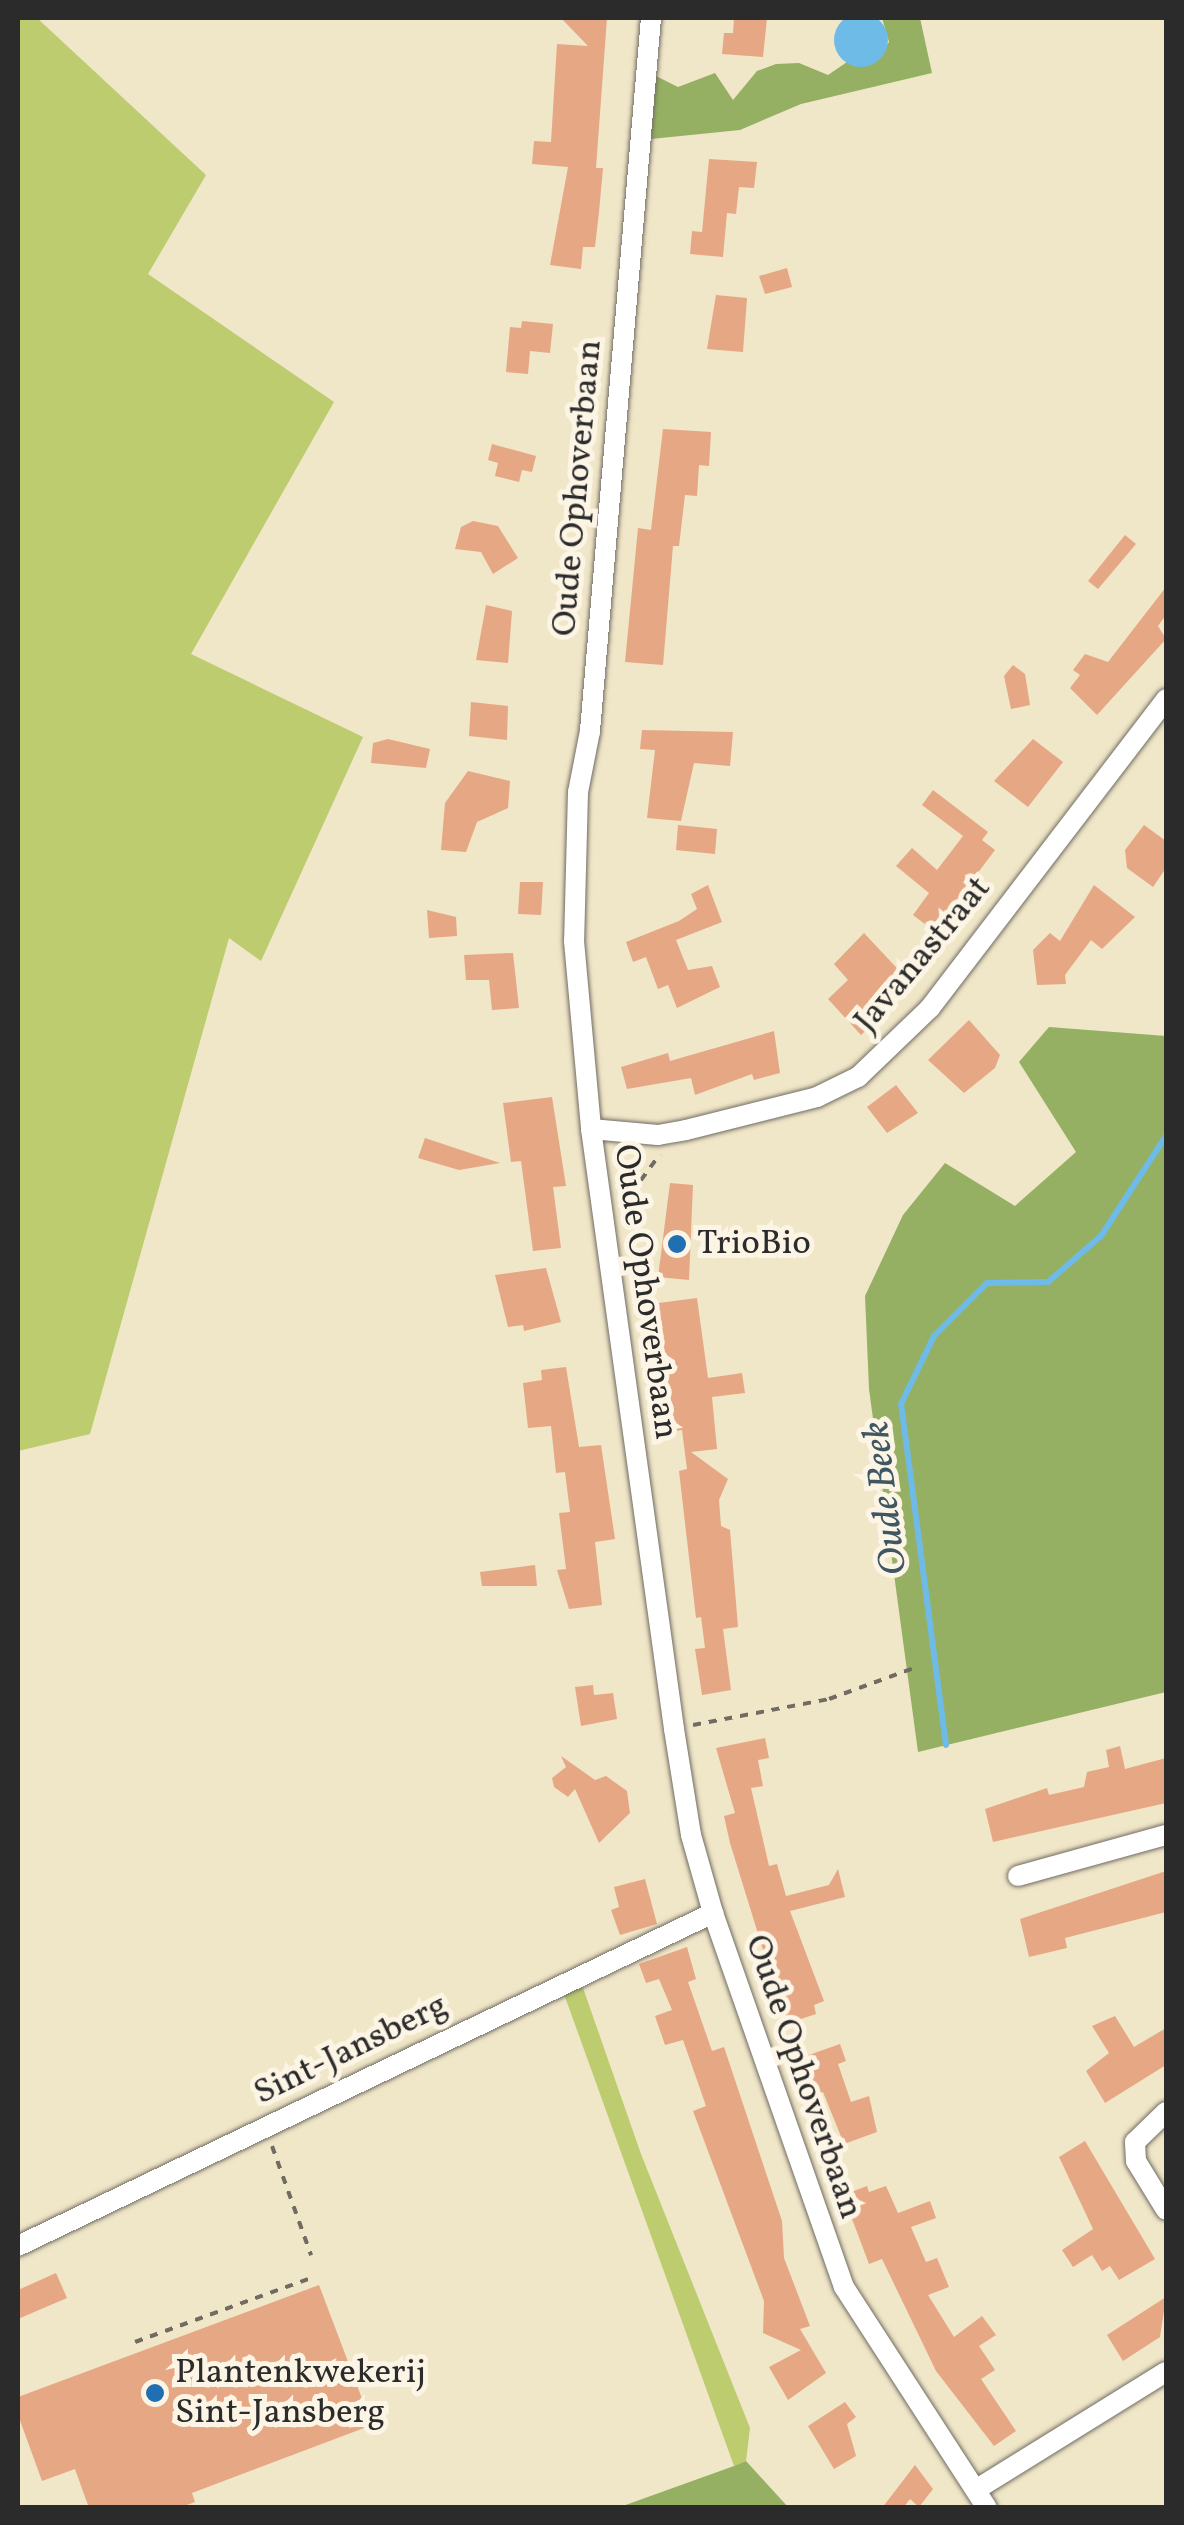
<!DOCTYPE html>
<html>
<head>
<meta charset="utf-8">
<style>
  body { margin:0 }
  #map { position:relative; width:1184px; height:2525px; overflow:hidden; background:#f0e6c8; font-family:Vollkorn,serif }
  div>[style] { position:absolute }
  .green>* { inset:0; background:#bccc6f }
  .forest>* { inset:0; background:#95b062 }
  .water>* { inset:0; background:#6ebbe7 }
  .round { border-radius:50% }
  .stream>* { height:6px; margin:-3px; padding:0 3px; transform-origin:3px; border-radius:3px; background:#6ebbe7 }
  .building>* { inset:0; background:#e6a785 }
  .path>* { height:4px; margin-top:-2px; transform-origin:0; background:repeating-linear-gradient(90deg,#706c62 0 8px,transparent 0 16px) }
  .roads { filter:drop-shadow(0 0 2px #706c62) drop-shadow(0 0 2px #706c62) }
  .street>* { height:20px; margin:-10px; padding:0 10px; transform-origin:10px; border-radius:10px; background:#fff }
  .dots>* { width:28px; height:28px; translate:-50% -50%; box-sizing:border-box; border:5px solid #fcf5e5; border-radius:50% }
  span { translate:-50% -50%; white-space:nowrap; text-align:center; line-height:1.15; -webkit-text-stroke:10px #fcf5e5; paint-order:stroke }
  .street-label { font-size:35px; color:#2b2b2b }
  .poi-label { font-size:35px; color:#2b2b2b }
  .left { translate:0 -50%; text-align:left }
  .water-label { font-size:38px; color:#3f5663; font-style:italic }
  .frame { position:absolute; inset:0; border:20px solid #2b2b2b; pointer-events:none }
</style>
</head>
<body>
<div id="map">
  <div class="green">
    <div style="clip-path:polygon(18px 18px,37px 18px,206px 175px,148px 274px,334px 402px,191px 654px,363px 737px,261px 961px,229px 938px,90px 1434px,18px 1451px)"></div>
    <div style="clip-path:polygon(582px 1985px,641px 2154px,750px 2428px,746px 2461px,734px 2466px,564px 1994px)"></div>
  </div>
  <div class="forest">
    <div style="clip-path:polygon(882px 18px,920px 18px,932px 73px,801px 104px,740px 130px,651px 139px,656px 76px,678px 87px,715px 73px,733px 100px,757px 71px,776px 64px,799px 63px,828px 75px,847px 62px,875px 62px,889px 42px)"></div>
    <div style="clip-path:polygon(1049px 1027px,1166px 1036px,1166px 1692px,918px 1752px,869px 1389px,865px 1296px,903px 1215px,945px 1163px,1015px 1206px,1076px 1152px,1019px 1062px)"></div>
    <div style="clip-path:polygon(746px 2461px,788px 2507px,620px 2507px,734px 2466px)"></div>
  </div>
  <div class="water">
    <div class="round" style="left:834px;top:13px;width:54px;height:54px"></div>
  </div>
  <div class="stream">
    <div style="left:946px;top:1745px;width:344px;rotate:-97.5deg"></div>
    <div style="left:901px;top:1404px;width:76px;rotate:-64.1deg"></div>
    <div style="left:934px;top:1336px;width:75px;rotate:-45deg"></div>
    <div style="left:987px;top:1283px;width:61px;rotate:-0.9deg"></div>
    <div style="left:1048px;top:1282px;width:70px;rotate:-41deg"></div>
    <div style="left:1101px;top:1236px;width:119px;rotate:-57deg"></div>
  </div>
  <div class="building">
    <div style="clip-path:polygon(561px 18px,607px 18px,596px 168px,603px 168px,599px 212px,595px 247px,583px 247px,581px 269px,550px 265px,568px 167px,532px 164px,534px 141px,551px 142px,557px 44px,588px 46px)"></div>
    <div style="clip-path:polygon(734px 18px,767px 18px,763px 57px,722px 54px,724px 33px,733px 33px)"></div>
    <div style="clip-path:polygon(709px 159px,757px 162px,754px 188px,739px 187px,736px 214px,727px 213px,723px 257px,690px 254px,692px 231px,702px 232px)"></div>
    <div style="clip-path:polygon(787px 268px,792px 287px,765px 294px,759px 276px)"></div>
    <div style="clip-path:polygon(716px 295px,747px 298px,743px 352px,707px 349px)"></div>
    <div style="clip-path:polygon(522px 321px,553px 324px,550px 353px,530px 351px,528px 374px,506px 372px,510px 327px,521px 328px)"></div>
    <div style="clip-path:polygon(663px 429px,711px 432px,709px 466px,699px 465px,697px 496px,685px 495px,679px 546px,673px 546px,663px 665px,625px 662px,638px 528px,651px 530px)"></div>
    <div style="clip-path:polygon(492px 444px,536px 456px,532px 472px,522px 470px,519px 482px,495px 476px,498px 463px,488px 460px)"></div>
    <div style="clip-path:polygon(473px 521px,498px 526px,518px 558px,493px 574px,481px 552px,455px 549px,461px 527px)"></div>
    <div style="clip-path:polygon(1125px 535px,1136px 544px,1098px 589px,1088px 581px)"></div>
    <div style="clip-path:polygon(1166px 587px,1166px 615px,1158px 626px,1166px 639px,1097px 715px,1070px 688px,1080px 675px,1073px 670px,1085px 654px,1108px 662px)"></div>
    <div style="clip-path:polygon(486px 605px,512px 611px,508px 663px,476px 660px)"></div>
    <div style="clip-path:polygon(1013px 665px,1025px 674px,1030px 705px,1011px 709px,1004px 676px)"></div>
    <div style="clip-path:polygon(471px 702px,508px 706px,507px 740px,469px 736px)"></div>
    <div style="clip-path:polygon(642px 730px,733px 732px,730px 766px,694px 763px,681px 821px,647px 818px,655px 750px,640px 749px)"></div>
    <div style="clip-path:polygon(388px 739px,430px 749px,426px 768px,371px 763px,373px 743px)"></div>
    <div style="clip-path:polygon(1033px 739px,1063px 762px,1028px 807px,994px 781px)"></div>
    <div style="clip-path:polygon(468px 771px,510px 781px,508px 808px,477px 822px,466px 852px,441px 850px,445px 803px)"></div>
    <div style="clip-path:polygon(933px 790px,988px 832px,982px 840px,995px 850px,934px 931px,913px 915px,929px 893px,896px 866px,912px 848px,937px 870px,963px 836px,922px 805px)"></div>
    <div style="clip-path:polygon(678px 825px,717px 829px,715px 854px,676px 850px)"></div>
    <div style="clip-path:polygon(1144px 825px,1166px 841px,1166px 868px,1153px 887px,1127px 868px,1125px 850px)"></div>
    <div style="clip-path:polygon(520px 882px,543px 882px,541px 915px,518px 914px)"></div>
    <div style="clip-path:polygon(708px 885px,722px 922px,676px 940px,688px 970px,712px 966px,720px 987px,677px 1008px,668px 985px,658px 989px,646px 957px,633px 962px,626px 942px,679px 921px,697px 909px,691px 894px)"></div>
    <div style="clip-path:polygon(1094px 885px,1135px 917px,1102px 949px,1091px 940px,1065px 975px,1066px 984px,1037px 985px,1033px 950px,1050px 933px,1060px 941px)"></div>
    <div style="clip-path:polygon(427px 910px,456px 917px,457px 936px,429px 938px)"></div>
    <div style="clip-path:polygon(864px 933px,908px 980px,891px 996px,892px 1007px,861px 1035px,828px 999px,848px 980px,834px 964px)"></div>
    <div style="clip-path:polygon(513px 953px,519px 1008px,492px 1010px,489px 980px,466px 980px,464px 955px)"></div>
    <div style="clip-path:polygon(969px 1020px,1000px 1055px,995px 1068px,964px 1093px,928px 1060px)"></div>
    <div style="clip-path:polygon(774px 1031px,780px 1073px,754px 1080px,752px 1074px,695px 1095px,691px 1078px,627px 1089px,621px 1067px,668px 1053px,670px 1061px)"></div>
    <div style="clip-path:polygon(896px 1085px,918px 1113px,887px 1133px,867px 1107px)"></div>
    <div style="clip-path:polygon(552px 1097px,566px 1186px,553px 1187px,561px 1248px,533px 1251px,521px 1161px,511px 1162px,503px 1103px)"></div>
    <div style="clip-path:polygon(425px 1138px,500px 1163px,459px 1170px,418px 1158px)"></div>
    <div style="clip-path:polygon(670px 1183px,693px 1185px,689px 1280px,658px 1277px)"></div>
    <div style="clip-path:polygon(546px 1268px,561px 1322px,524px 1331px,523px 1325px,508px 1327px,495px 1275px)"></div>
    <div style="clip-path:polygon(697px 1298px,708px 1378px,742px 1373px,745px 1393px,712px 1397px,717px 1449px,691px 1452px,728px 1479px,719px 1500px,721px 1526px,730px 1530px,738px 1627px,723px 1629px,731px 1690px,702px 1695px,695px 1649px,705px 1648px,701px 1617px,696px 1618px,679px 1471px,687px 1469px,682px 1430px,675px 1431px,670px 1391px,661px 1392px,651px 1304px)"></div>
    <div style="clip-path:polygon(566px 1367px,579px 1447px,601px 1445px,615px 1539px,595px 1542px,602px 1605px,569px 1609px,557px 1570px,566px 1569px,559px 1513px,570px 1512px,565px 1472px,556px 1473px,551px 1426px,528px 1428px,523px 1383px,542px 1380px,541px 1370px)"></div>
    <div style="clip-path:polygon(535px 1565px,537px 1586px,482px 1586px,480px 1572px)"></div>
    <div style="clip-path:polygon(593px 1685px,594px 1695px,613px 1693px,617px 1719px,581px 1726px,575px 1687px)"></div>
    <div style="clip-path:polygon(765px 1738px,769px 1758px,758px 1760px,763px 1786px,751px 1788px,769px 1866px,777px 1864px,786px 1896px,829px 1885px,838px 1869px,845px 1897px,790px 1911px,824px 2001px,814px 2005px,816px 2014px,786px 2024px,730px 1843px,724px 1816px,735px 1813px,716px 1748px)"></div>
    <div style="clip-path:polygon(1120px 1746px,1125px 1769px,1166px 1758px,1166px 1803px,993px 1842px,985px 1809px,1047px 1788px,1049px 1795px,1084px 1787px,1087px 1772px,1109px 1767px,1106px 1750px)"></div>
    <div style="clip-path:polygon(561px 1756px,595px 1780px,606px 1776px,627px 1791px,630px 1813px,599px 1843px,575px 1789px,568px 1797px,554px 1787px,552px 1778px,566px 1767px)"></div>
    <div style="clip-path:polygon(1166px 1871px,1166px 1912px,1065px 1938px,1067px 1948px,1029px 1957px,1020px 1919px)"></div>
    <div style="clip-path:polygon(645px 1879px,657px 1924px,620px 1935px,611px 1910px,619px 1907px,614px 1887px)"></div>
    <div style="clip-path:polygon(687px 1947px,696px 1979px,688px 1982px,712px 2051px,724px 2047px,782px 2221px,784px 2258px,810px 2326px,800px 2329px,826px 2373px,788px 2400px,769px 2367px,801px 2350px,763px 2333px,764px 2301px,693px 2111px,706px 2106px,683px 2040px,665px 2045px,655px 2016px,672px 2010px,659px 1979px,646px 1983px,639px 1964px)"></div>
    <div style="clip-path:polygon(1115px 2016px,1134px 2047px,1166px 2028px,1166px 2065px,1105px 2103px,1086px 2071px,1109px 2053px,1092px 2026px)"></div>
    <div style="clip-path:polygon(840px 2044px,846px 2061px,838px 2064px,851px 2102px,869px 2096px,877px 2132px,844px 2144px,823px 2092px,814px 2095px,806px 2056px)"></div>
    <div style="clip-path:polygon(1085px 2141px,1155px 2259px,1119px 2280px,1110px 2266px,1102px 2271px,1092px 2255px,1073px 2267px,1062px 2250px,1093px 2229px,1059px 2157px)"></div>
    <div style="clip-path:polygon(867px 2186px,869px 2192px,886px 2186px,898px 2213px,930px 2201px,936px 2218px,911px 2227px,926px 2262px,937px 2258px,949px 2287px,928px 2295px,954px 2337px,982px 2316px,996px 2335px,979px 2346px,995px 2370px,981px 2379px,1016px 2431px,994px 2446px,936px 2371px,882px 2259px,869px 2264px,843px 2195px)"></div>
    <div style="clip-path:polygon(56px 2273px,67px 2298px,18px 2319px,18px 2290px)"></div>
    <div style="clip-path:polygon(319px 2285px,372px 2425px,192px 2493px,195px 2502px,179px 2508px,89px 2508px,75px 2469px,42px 2481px,18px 2415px,18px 2397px)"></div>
    <div style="clip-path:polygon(1166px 2297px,1160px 2337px,1123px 2361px,1107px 2335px)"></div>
    <div style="clip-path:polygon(845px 2402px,856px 2417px,847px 2424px,856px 2456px,834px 2469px,808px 2426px)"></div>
    <div style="clip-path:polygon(915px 2465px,933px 2489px,919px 2507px,910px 2499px,903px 2508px,882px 2508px)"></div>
  </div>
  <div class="path">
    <div style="left:622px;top:1206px;width:64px;rotate:-53.8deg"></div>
    <div style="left:693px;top:1725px;width:138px;rotate:-10.8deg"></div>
    <div style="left:829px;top:1699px;width:90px;rotate:-20deg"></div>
    <div style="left:272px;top:2146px;width:116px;rotate:70.3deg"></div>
    <div style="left:135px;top:2342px;width:187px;rotate:-20deg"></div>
  </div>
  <div class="roads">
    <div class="street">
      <div style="left:651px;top:18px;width:716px;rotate:94.89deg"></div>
      <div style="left:590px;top:731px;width:62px;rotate:101.1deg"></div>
      <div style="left:578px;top:792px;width:149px;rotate:91.5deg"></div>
      <div style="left:574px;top:941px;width:189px;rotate:84.8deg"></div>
      <div style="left:591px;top:1129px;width:606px;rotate:82.12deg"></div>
      <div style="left:674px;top:1729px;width:107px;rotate:80.9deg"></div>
      <div style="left:691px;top:1835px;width:81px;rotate:74.2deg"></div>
      <div style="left:713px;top:1913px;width:396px;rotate:70.7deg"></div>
      <div style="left:844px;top:2287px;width:263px;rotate:57.1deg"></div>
      <div style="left:591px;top:1129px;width:67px;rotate:5.1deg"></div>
      <div style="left:658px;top:1135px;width:28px;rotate:-10deg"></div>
      <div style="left:686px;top:1130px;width:135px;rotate:-14.1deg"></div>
      <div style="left:817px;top:1097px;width:46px;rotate:-26deg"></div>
      <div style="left:858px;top:1077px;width:100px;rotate:-43.8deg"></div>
      <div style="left:930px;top:1008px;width:389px;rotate:-52.6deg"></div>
      <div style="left:1018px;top:1876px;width:154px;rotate:-15.5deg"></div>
      <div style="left:1166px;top:2112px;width:43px;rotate:135.9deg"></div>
      <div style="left:1135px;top:2142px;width:19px;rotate:87deg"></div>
      <div style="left:1136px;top:2161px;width:57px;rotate:58.5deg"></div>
      <div style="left:18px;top:2246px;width:771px;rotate:-25.6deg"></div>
      <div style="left:977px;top:2489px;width:222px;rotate:-31.8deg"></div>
    </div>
  </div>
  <div class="dots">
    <div style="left:677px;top:1244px;background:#1f6fb2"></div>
    <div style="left:155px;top:2393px;background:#1f6fb2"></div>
  </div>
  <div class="street-label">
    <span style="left:578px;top:488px;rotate:-85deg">Oude Ophoverbaan</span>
    <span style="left:923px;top:955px;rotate:-50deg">Javanastraat</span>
    <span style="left:645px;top:1292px;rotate:82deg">Oude Ophoverbaan</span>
    <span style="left:351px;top:2050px;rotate:-26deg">Sint-Jansberg</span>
    <span style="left:803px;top:2077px;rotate:71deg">Oude Ophoverbaan</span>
  </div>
  <div class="poi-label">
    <span class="left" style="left:697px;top:1244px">TrioBio</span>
    <span class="left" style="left:175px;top:2393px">Plantenkwekerij<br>Sint-Jansberg</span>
  </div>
  <div class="water-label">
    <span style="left:887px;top:1498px;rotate:-97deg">Oude Beek</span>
  </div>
  <div class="frame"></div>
</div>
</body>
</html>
